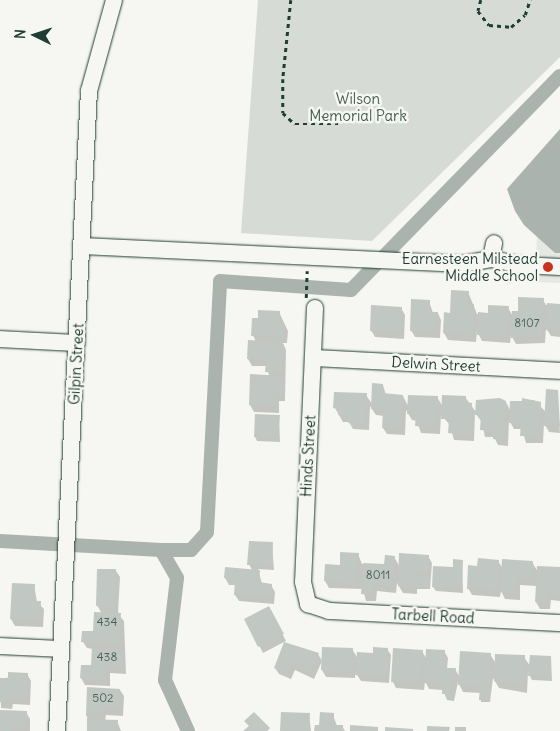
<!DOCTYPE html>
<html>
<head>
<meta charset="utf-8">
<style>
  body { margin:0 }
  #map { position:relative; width:560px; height:731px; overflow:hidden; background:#f6f6f2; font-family:Delius,sans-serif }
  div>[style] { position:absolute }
  .built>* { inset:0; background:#e6e8e4 }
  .green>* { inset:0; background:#d6dbd6 }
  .water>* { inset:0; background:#aab3ae }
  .shadow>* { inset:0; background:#0003 }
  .canal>* { height:14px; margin:-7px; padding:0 7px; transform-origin:7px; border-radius:7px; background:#aab3ae }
  .building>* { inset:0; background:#c1c8c3 }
  .path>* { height:2.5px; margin-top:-1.25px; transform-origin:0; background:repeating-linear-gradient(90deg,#1f3d34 0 4px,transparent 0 8px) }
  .roads { filter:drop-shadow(0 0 1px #1f3d34) drop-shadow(0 0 1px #1f3d34) }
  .minor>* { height:16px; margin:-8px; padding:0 8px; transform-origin:8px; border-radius:8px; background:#f6f6f2 }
  .dots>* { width:14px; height:14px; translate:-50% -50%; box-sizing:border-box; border:2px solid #f6f6f2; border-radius:50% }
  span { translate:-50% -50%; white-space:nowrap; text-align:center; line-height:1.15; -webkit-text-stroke:5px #f6f6f2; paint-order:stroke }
  .number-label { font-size:12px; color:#486058 }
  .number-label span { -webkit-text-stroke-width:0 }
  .park-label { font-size:15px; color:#445d54 }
  .poi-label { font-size:15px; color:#1f3d34 }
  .right { translate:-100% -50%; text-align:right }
  .street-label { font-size:15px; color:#1f3d34 }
  .north { position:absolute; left:10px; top:10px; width:50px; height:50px; -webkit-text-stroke:4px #f6f6f2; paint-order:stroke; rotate:274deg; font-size:14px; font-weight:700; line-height:20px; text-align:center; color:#1f3d34 }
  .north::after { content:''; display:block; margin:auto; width:18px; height:22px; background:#1f3d34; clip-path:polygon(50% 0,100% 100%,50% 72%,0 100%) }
</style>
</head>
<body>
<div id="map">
  <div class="built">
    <div style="clip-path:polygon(537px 236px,555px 253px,560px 253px,560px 283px,535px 282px)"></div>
  </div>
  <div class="green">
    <div style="clip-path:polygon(258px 0,560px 0,560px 57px,372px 241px,241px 233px)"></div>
  </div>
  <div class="water">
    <div style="clip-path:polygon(560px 129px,560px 253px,555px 253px,524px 225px,515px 211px,507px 189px)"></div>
  </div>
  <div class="shadow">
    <div style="clip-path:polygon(468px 292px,477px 314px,489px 314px,508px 308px,513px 316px,543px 300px,546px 305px,560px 305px,560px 337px,551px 336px,546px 328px,545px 343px,516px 344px,511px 335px,510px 343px,482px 341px,477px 331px,476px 342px,448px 340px,444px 333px,445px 314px,451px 314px)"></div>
    <div style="clip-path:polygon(429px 301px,433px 313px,438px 313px,441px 320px,440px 338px,415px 337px,411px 330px)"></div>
    <div style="clip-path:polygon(401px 308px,405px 315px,404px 339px,375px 337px,371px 330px)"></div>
    <div style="clip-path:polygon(279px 312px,288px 331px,287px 343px,283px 343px,286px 350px,285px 401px,279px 401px,279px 413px,254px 412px,250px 405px,269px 376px,267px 366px,252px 366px,248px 359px,256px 342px,253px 335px)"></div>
    <div style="clip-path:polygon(383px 385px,386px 395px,403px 396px,408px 406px,437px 397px,443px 407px,465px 397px,476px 412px,506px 402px,511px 412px,512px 402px,534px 400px,546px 412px,557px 391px,560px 433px,549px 432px,544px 423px,543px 443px,526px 443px,522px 429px,514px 429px,509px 420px,508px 446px,498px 445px,494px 437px,485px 437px,482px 422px,475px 413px,474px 441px,454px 440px,450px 425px,441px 415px,440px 434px,421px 433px,417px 421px,412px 420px,406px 410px,405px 435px,387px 434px,383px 428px,384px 416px,376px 415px,370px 406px,369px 430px,353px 429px,349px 422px,343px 422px,335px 408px,366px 395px,372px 404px)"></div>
    <div style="clip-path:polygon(279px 416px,280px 442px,257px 441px,255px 437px)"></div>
    <div style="clip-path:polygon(272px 544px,274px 570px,258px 569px,262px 584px,271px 585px,275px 592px,274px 604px,239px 601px,235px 595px,236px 585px,229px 585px,225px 578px,252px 570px,249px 564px)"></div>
    <div style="clip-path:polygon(358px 554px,362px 564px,385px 565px,394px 557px,400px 567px,428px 556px,432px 563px,430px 589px,417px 589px,417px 594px,403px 593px,397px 583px,396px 593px,377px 591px,376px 601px,366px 601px,363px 589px,329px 588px,325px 581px)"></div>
    <div style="clip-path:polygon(462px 561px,463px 593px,436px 591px,433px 587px)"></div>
    <div style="clip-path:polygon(498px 561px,503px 569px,532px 562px,538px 572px,560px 569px,560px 601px,551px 600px,550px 609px,540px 609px,536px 602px,537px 586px,520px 585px,520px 600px,505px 599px,501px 591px,500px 597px,472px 595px,468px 588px,478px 567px)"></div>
    <div style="clip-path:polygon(116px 571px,120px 577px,118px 614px,124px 621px,126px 674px,110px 673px,110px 686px,85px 685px,81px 678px,82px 666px,92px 667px,93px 649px,87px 648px,83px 642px,94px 632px,102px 614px,97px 605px)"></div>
    <div style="clip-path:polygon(34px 585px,37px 602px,44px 609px,43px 627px,15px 626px,11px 619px)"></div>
    <div style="clip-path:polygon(272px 614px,286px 641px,263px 653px,246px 620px)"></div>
    <div style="clip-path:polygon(324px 648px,352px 649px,358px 659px,387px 649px,391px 655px,389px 683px,361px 681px,355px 672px,355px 678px,326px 677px,322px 670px)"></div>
    <div style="clip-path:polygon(422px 651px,427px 660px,444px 651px,448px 658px,447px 669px,455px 669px,460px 678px,490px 654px,496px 664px,524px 657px,530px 666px,551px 657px,552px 681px,532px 680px,528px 672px,527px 693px,499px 688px,493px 678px,490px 702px,481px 702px,481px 693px,463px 692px,458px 682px,454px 701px,447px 700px,443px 690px,429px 689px,425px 681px,424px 690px,396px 688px,393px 682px)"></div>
    <div style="clip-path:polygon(318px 654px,322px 661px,314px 679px,295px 670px,291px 679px,279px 674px,275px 668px)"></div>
    <div style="clip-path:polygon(27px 674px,31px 681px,30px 705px,13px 704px,12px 709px,1px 708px,0 679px)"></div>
    <div style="clip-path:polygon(120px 690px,124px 696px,123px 716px,106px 715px,105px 721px,117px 721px,121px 731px,88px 731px,87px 716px)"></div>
    <div style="clip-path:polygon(0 711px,26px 712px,30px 719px,30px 731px,0 731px)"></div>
    <div style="clip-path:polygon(309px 715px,311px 731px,281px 731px)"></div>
    <div style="clip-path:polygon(333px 715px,337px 726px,342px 726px,345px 731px,316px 731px)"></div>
  </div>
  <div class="canal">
    <div style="left:0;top:541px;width:161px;rotate:3.2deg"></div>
    <div style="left:161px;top:550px;width:32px;rotate:60deg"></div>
    <div style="left:177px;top:578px;width:103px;rotate:96.7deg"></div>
    <div style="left:165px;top:680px;width:56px;rotate:65.7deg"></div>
    <div style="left:161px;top:550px;width:30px"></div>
    <div style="left:191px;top:550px;width:24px;rotate:-48deg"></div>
    <div style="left:207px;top:532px;width:251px;rotate:-87deg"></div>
    <div style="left:220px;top:281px;width:131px;rotate:3.9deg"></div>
    <div style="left:351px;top:290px;width:299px;rotate:-45.7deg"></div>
  </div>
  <div class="building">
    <div style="clip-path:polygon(451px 290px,469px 291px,468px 304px,474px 304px,473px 335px,443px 333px,444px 312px,450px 313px)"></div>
    <div style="clip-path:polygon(518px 297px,544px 298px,542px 336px,511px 338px,512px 311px,518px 311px)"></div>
    <div style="clip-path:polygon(411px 299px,430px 300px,430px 312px,438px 312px,437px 332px,410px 331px)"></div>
    <div style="clip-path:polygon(547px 303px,560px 304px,560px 331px,545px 330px)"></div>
    <div style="clip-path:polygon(371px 305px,402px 307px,401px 332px,370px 331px)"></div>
    <div style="clip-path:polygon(488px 305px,509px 306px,507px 336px,477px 335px,478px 312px,488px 313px)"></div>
    <div style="clip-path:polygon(258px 310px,280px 311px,279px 322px,284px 323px,284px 337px,251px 336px,252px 318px,258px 318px)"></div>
    <div style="clip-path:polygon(248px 340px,283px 342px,282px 373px,265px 372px,266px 360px,247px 359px)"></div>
    <div style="clip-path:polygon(250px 374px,283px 376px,282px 395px,276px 395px,276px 406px,249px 405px)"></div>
    <div style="clip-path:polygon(372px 383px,383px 384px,383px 393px,403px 395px,401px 429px,382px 428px,383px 409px,371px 409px)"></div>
    <div style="clip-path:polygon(546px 389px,558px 390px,560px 427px,544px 426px)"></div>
    <div style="clip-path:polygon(334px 392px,367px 393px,366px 424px,348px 423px,348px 416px,338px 415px,338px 409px,333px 408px)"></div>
    <div style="clip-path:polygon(408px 395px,438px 396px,437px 428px,415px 426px,416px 414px,407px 414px)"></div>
    <div style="clip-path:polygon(442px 395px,466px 396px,466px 402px,472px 403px,471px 435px,448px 433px,449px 419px,441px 419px)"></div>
    <div style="clip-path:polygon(500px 398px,506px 401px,504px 440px,493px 439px,493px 431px,480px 430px,481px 415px,475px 415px,476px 400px)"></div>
    <div style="clip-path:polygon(522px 398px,541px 402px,540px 437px,520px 436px,521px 423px,509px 423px,510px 401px,522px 401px)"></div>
    <div style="clip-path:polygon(255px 414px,280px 415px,278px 438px,254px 437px)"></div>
    <div style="clip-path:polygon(249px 541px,273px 542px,272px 566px,247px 565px)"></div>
    <div style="clip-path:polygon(340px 552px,359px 553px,357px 583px,324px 581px,325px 564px,340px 565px)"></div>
    <div style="clip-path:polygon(399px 553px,429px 555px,428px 573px,415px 573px,415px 576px,430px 577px,430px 588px,398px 586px)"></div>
    <div style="clip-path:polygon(385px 555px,395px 556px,393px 586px,374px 585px,373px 595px,361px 594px,363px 563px,384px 564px)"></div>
    <div style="clip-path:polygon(478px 558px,499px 560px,497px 590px,467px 589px,468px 565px,477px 566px)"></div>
    <div style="clip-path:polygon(453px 559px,463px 560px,462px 589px,432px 587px,433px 566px,453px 567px)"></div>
    <div style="clip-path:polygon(502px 559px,533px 561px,532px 580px,517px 579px,516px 593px,500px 592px)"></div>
    <div style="clip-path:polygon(537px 566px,560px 567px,560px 595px,547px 594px,547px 603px,535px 602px)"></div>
    <div style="clip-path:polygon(225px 567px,260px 570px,259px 582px,272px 584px,271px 598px,234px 595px,235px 579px,224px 578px)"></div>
    <div style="clip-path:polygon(97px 569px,116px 569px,115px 607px,96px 606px)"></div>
    <div style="clip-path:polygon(12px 583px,35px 584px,34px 601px,41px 601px,40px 621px,10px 619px)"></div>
    <div style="clip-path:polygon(269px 606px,284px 634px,258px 647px,244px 619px)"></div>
    <div style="clip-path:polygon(94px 612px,121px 613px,119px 644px,81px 642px,82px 631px,93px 631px)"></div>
    <div style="clip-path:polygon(284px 642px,319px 653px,311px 673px,291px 664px,287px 673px,274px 668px)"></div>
    <div style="clip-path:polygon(92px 647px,124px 649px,123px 668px,107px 667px,106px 680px,80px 678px,81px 665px,91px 665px)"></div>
    <div style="clip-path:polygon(322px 647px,353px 648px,352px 672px,321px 670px)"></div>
    <div style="clip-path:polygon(373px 647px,388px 648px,386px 676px,355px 675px,357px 652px,373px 653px)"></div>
    <div style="clip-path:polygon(393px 648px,423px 650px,421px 684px,391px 682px)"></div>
    <div style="clip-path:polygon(426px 649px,445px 650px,444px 668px,456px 668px,451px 694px,442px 694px,442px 684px,424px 683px)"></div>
    <div style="clip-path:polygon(460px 651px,491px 653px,489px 687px,458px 685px)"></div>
    <div style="clip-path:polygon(495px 654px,525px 655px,524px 687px,494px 681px)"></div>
    <div style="clip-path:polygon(530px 655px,551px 656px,550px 677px,528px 676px)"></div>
    <div style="clip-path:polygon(8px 672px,28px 673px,27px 699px,10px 698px,9px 702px,0 702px,0 678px,8px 678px)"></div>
    <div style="clip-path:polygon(87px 687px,120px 689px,119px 709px,103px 708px,102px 717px,86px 716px)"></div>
    <div style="clip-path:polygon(480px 687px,490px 688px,490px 701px,479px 700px)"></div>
    <div style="clip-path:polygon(0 710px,27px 711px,26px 727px,12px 726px,12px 731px,0 731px)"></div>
    <div style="clip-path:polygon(254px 712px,270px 728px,267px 731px,243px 731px,249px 726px,244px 721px)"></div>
    <div style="clip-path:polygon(281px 712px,310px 713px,309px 731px,280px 731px)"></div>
    <div style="clip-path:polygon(320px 712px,334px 713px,334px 725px,343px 725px,343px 731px,314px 731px,315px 725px,319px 725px)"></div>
    <div style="clip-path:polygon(87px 719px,118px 720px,117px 731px,87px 731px)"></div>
    <div style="clip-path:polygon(350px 725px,378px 727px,378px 731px,350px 731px)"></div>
    <div style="clip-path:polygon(427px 726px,450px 727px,449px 731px,427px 731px)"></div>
    <div style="clip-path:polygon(385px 727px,413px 729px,413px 731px,385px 731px)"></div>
    <div style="clip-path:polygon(455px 727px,466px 727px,466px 731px,455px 731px)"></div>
  </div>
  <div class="path">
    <div style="left:291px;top:0;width:79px;rotate:95.8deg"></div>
    <div style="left:283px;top:79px;width:34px;rotate:90deg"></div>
    <div style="left:283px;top:113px;width:16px;rotate:43deg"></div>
    <div style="left:295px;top:124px;width:43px"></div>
    <div style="left:481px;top:0;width:11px;rotate:105deg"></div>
    <div style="left:478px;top:11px;width:18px;rotate:52deg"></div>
    <div style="left:489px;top:25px;width:22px;rotate:5deg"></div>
    <div style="left:511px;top:27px;width:18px;rotate:-41deg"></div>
    <div style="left:525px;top:15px;width:16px;rotate:-72deg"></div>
    <div style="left:306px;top:298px;width:27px;rotate:-88deg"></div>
  </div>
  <div class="roads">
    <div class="minor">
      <div style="left:82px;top:246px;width:381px;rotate:2.7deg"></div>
      <div style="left:463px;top:264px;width:28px;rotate:-10deg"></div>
      <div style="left:491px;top:259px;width:16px;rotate:-79deg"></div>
      <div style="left:491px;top:259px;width:32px;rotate:11deg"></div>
      <div style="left:522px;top:265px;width:38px;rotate:3deg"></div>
      <div style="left:315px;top:308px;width:274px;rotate:92.5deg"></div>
      <div style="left:303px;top:582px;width:23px;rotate:77deg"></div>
      <div style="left:308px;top:604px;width:22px;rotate:18deg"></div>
      <div style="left:329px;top:611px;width:231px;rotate:3deg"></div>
      <div style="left:0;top:339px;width:77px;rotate:3deg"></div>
      <div style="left:313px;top:358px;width:247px;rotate:3deg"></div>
      <div style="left:0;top:646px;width:61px;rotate:2.8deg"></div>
      <div style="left:57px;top:731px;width:641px;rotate:-87.14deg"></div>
      <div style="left:89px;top:91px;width:94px;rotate:-74.6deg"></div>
    </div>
  </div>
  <div class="dots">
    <div style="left:548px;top:267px;background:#c8321e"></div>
  </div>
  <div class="number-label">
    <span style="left:527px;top:323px">8107</span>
    <span style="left:378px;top:575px">8011</span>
    <span style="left:107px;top:622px">434</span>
    <span style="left:107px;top:657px">438</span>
    <span style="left:103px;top:698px">502</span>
  </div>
  <div class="park-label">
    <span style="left:358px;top:107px">Wilson<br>Memorial Park</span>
  </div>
  <div class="poi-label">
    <span class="right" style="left:538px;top:267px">Earnesteen Milstead<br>Middle School</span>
  </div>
  <div class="street-label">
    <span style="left:76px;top:364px;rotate:-87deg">Gilpin Street</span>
    <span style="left:436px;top:364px;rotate:3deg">Delwin Street</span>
    <span style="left:308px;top:456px;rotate:-87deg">Hinds Street</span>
    <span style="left:433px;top:616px;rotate:3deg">Tarbell Road</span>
  </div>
  <div class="north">N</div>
</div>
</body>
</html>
